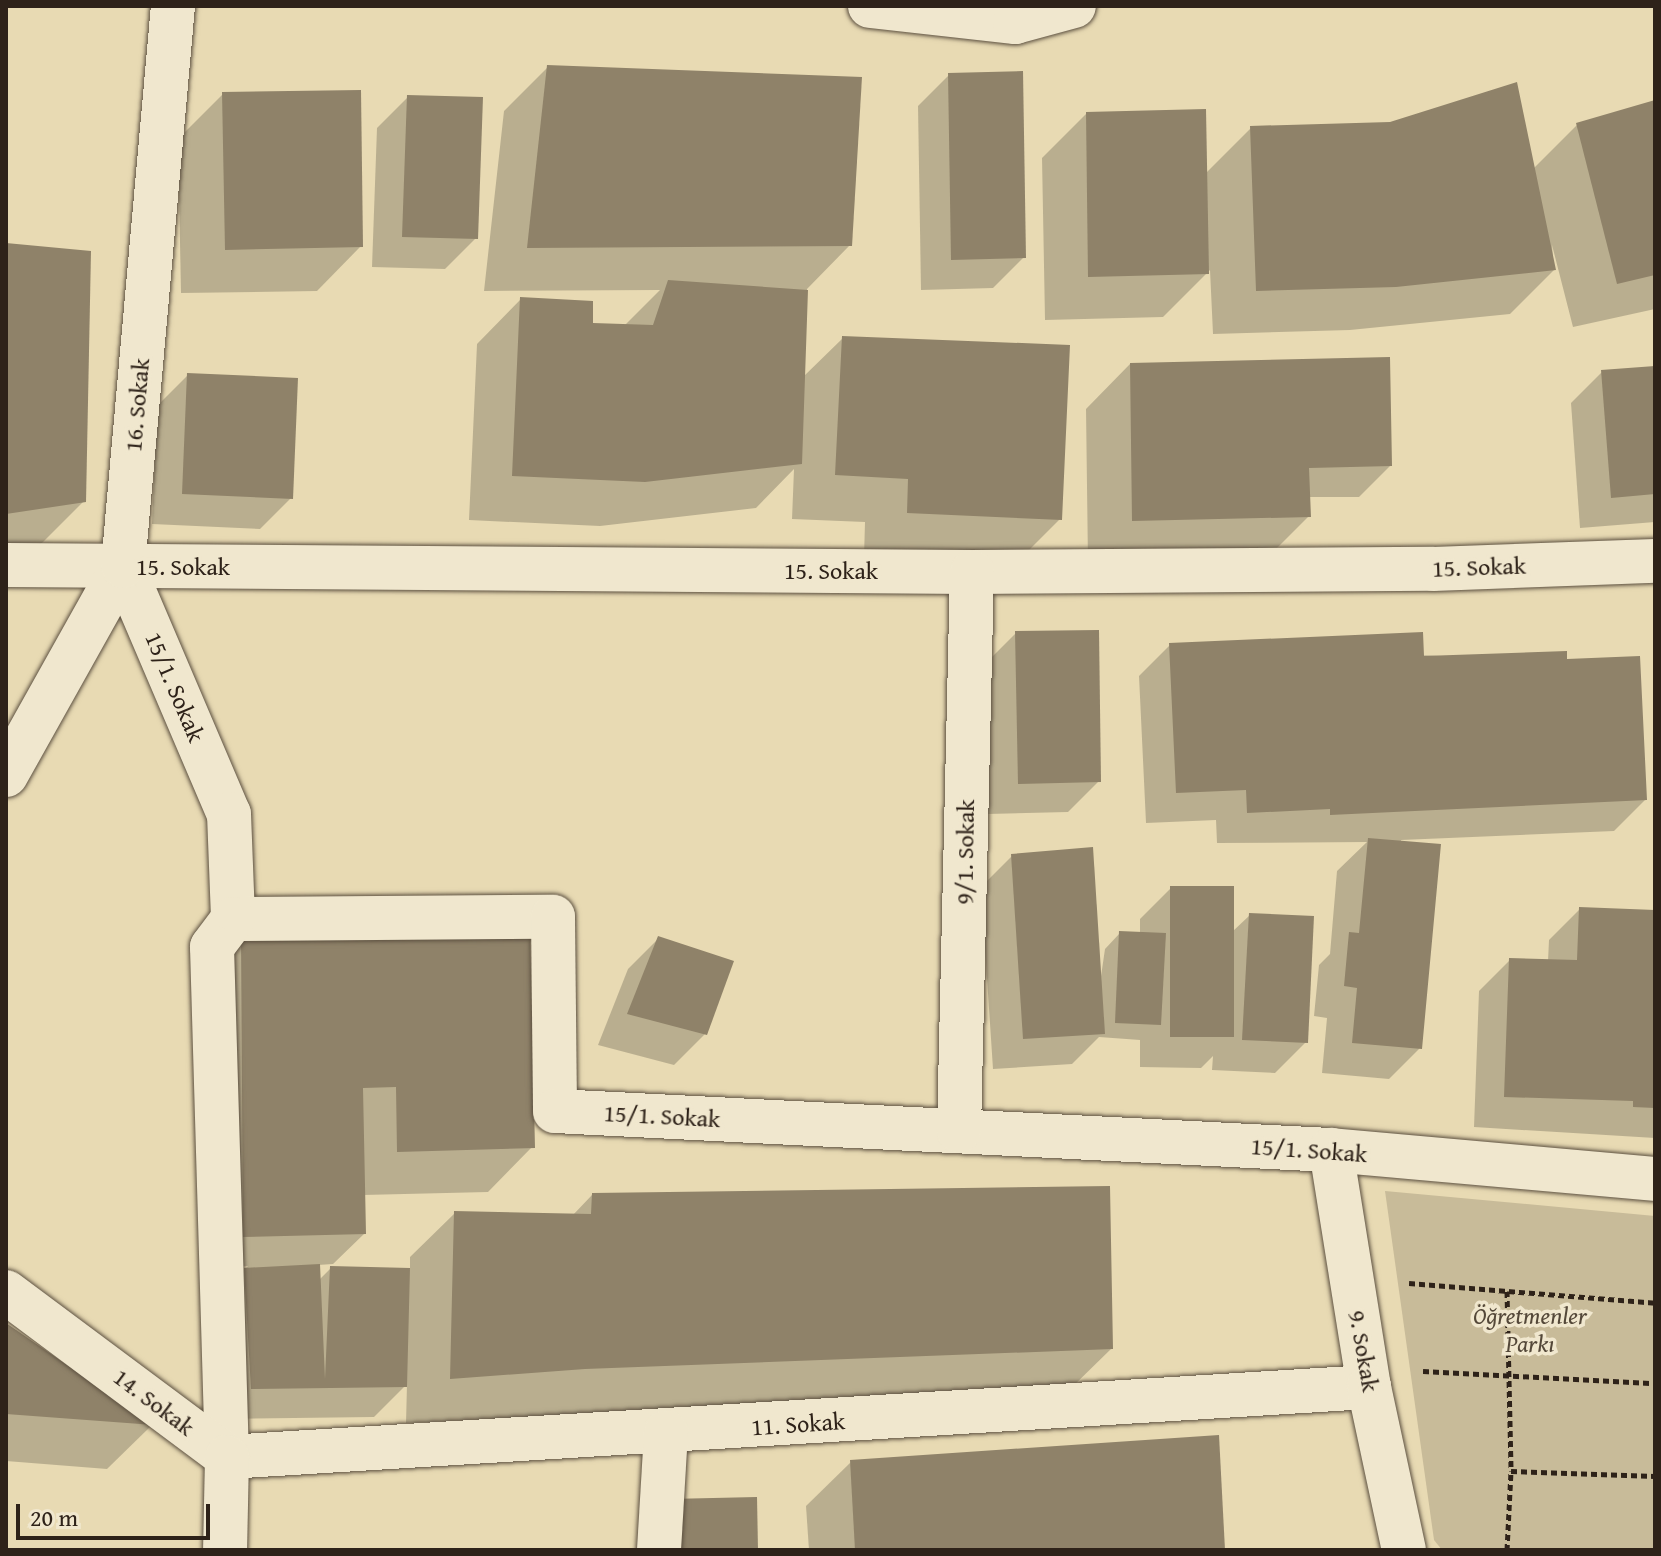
<!DOCTYPE html>
<html>
<head>
<meta charset="utf-8">
<style>
  body { margin:0 }
  #map { position:relative; width:1661px; height:1556px; overflow:hidden; background:#e8dab3; font-family:"Gentium Book Plus",serif }
  div>[style] { position:absolute }
  .green>* { inset:0; background:#c8bb99 }
  .shadow>* { inset:0; background:#0003 }
  .building>* { inset:0; background:#8f8269 }
  .path>* { height:5px; margin-top:-2.5px; transform-origin:0; background:repeating-linear-gradient(90deg,#2e2219 0 6px,transparent 0 10px) }
  .roads { filter:drop-shadow(0 0 2px #5c5040) drop-shadow(0 0 2px #5c5040) }
  .minor>* { height:44px; margin:-22px; padding:0 22px; transform-origin:22px; border-radius:22px; background:#f0e7ce }
  span { translate:-50% -50%; white-space:nowrap; text-align:center; line-height:1.15; -webkit-text-stroke:7px #f0e7ce; paint-order:stroke }
  .street-label { font-size:24px; color:#2e2219 }
  .park-label { font-size:24px; color:#544839; font-style:italic }
  .frame { position:absolute; inset:0; border:8px solid #2e2219; pointer-events:none }
  .scale { position:absolute; left:16px; top:1504px; width:194px; height:36px; box-sizing:border-box; border:4px solid #2e2219; border-top:0; padding-left:10px; font-size:24px; line-height:28px; white-space:nowrap; color:#2e2219; -webkit-text-stroke:6px #f0e7ce; paint-order:stroke }
</style>
</head>
<body>
<div id="map">
  <div class="green">
    <div style="clip-path:polygon(1385px 1191px,1655px 1216px,1655px 1550px,1442px 1550px,1434px 1540px)"></div>
  </div>
  <div class="shadow">
    <div style="clip-path:polygon(548px 67px,850px 245px,807px 289px,803px 377px,843px 338px,1060px 519px,1016px 563px,864px 557px,865px 522px,792px 519px,794px 469px,756px 508px,600px 526px,469px 520px,477px 344px,521px 299px,591px 325px,624px 326px,660px 290px,484px 291px,504px 111px)"></div>
    <div style="clip-path:polygon(949px 75px,1024px 257px,993px 288px,921px 290px,918px 106px)"></div>
    <div style="clip-path:polygon(223px 94px,361px 246px,317px 291px,181px 293px,178px 139px)"></div>
    <div style="clip-path:polygon(408px 97px,476px 238px,445px 269px,372px 267px,377px 128px)"></div>
    <div style="clip-path:polygon(1655px 103px,1655px 309px,1573px 327px,1552px 245px,1554px 270px,1510px 314px,1350px 330px,1213px 334px,1210px 270px,1163px 317px,1045px 320px,1042px 158px,1086px 114px,1205px 174px,1251px 128px,1533px 169px,1577px 125px)"></div>
    <div style="clip-path:polygon(6px 245px,84px 501px,40px 545px,6px 551px)"></div>
    <div style="clip-path:polygon(1130px 364px,1390px 466px,1359px 497px,1308px 497px,1309px 516px,1264px 561px,1088px 564px,1086px 409px)"></div>
    <div style="clip-path:polygon(1655px 368px,1655px 522px,1580px 528px,1571px 403px,1602px 372px)"></div>
    <div style="clip-path:polygon(188px 375px,291px 498px,260px 529px,152px 524px,157px 406px)"></div>
    <div style="clip-path:polygon(1016px 633px,1099px 781px,1068px 812px,988px 814px,985px 664px)"></div>
    <div style="clip-path:polygon(1170px 645px,1565px 661px,1645px 800px,1614px 831px,1401px 840px,1420px 1048px,1389px 1079px,1322px 1073px,1327px 1018px,1314px 1016px,1319px 965px,1330px 954px,1337px 871px,1367px 842px,1217px 843px,1216px 820px,1146px 823px,1139px 676px)"></div>
    <div style="clip-path:polygon(1012px 856px,1100px 983px,1105px 949px,1120px 933px,1140px 934px,1140px 919px,1171px 888px,1232px 932px,1250px 915px,1306px 1042px,1275px 1073px,1212px 1070px,1213px 1056px,1201px 1068px,1140px 1067px,1140px 1040px,1099px 1037px,1072px 1064px,993px 1069px,981px 887px)"></div>
    <div style="clip-path:polygon(1580px 909px,1655px 911px,1655px 1138px,1474px 1127px,1479px 991px,1510px 960px,1548px 961px,1549px 940px)"></div>
    <div style="clip-path:polygon(659px 938px,705px 1034px,674px 1065px,598px 1045px,628px 969px)"></div>
    <div style="clip-path:polygon(242px 939px,532px 1147px,488px 1192px,363px 1195px,364px 1234px,333px 1264px,318px 1265px,319px 1280px,331px 1268px,410px 1270px,410px 1257px,455px 1213px,572px 1216px,592px 1195px,1111px 1349px,1066px 1393px,406px 1423px,407px 1384px,374px 1417px,221px 1419px,214px 1300px,248px 1266px,213px 1267px,198px 983px)"></div>
    <div style="clip-path:polygon(6px 1326px,151px 1426px,107px 1469px,6px 1461px)"></div>
    <div style="clip-path:polygon(851px 1462px,1223px 1550px,809px 1550px,806px 1506px)"></div>
  </div>
  <div class="building">
    <div style="clip-path:polygon(547px 65px,862px 77px,852px 246px,527px 248px)"></div>
    <div style="clip-path:polygon(1023px 71px,1026px 258px,951px 260px,948px 73px)"></div>
    <div style="clip-path:polygon(1517px 82px,1556px 270px,1396px 287px,1256px 291px,1250px 126px,1390px 122px)"></div>
    <div style="clip-path:polygon(361px 90px,363px 247px,225px 250px,222px 92px)"></div>
    <div style="clip-path:polygon(407px 95px,483px 97px,478px 239px,402px 237px)"></div>
    <div style="clip-path:polygon(1655px 100px,1655px 275px,1617px 284px,1576px 123px)"></div>
    <div style="clip-path:polygon(1206px 109px,1209px 274px,1088px 277px,1086px 112px)"></div>
    <div style="clip-path:polygon(6px 243px,91px 251px,86px 502px,6px 514px)"></div>
    <div style="clip-path:polygon(668px 280px,808px 290px,802px 464px,645px 482px,512px 476px,520px 297px,593px 301px,593px 323px,653px 325px)"></div>
    <div style="clip-path:polygon(842px 336px,1070px 345px,1062px 520px,907px 513px,908px 479px,835px 475px)"></div>
    <div style="clip-path:polygon(1390px 357px,1392px 466px,1309px 468px,1311px 517px,1132px 521px,1130px 363px)"></div>
    <div style="clip-path:polygon(1655px 366px,1655px 494px,1611px 498px,1601px 370px)"></div>
    <div style="clip-path:polygon(187px 373px,298px 378px,293px 499px,182px 494px)"></div>
    <div style="clip-path:polygon(1099px 630px,1101px 782px,1018px 784px,1015px 631px)"></div>
    <div style="clip-path:polygon(1423px 632px,1424px 656px,1567px 651px,1567px 659px,1640px 656px,1647px 800px,1330px 815px,1330px 809px,1247px 813px,1246px 790px,1176px 793px,1169px 643px)"></div>
    <div style="clip-path:polygon(1368px 838px,1441px 844px,1422px 1049px,1352px 1043px,1357px 988px,1344px 986px,1349px 932px,1359px 933px)"></div>
    <div style="clip-path:polygon(1093px 847px,1105px 1034px,1023px 1039px,1011px 854px)"></div>
    <div style="clip-path:polygon(1170px 886px,1234px 886px,1234px 1037px,1170px 1037px)"></div>
    <div style="clip-path:polygon(1579px 907px,1655px 910px,1655px 1108px,1633px 1107px,1633px 1101px,1504px 1097px,1509px 958px,1577px 960px)"></div>
    <div style="clip-path:polygon(1249px 913px,1314px 916px,1308px 1043px,1242px 1040px)"></div>
    <div style="clip-path:polygon(530px 929px,535px 1148px,397px 1152px,396px 1087px,363px 1088px,366px 1234px,243px 1237px,241px 937px)"></div>
    <div style="clip-path:polygon(1119px 931px,1166px 933px,1161px 1025px,1115px 1023px)"></div>
    <div style="clip-path:polygon(658px 936px,734px 961px,707px 1035px,627px 1014px)"></div>
    <div style="clip-path:polygon(1110px 1186px,1113px 1349px,585px 1369px,450px 1379px,454px 1211px,591px 1214px,592px 1193px)"></div>
    <div style="clip-path:polygon(320px 1264px,325px 1379px,330px 1266px,410px 1268px,407px 1387px,251px 1389px,244px 1268px)"></div>
    <div style="clip-path:polygon(6px 1323px,154px 1425px,6px 1414px)"></div>
    <div style="clip-path:polygon(1219px 1435px,1225px 1550px,855px 1550px,850px 1460px)"></div>
    <div style="clip-path:polygon(757px 1497px,758px 1550px,670px 1550px,669px 1499px)"></div>
  </div>
  <div class="path">
    <div style="left:1409px;top:1283px;width:247px;rotate:4.6deg"></div>
    <div style="left:1507px;top:1291px;width:180px;rotate:88.7deg"></div>
    <div style="left:1423px;top:1371px;width:232px;rotate:3deg"></div>
    <div style="left:1507px;top:1550px;width:79px;rotate:-87.1deg"></div>
    <div style="left:1511px;top:1471px;width:144px;rotate:2deg"></div>
  </div>
  <div class="roads">
    <div class="minor">
      <div style="left:870px;top:6px;width:146px;rotate:6.3deg"></div>
      <div style="left:1015px;top:22px;width:61px;rotate:-15.2deg"></div>
      <div style="left:6px;top:565px;width:966px;rotate:0.42deg"></div>
      <div style="left:972px;top:572px;width:461px;rotate:-0.4deg"></div>
      <div style="left:1433px;top:569px;width:222px;rotate:-2.1deg"></div>
      <div style="left:123px;top:566px;width:270px;rotate:66.9deg"></div>
      <div style="left:229px;top:814px;width:105px;rotate:87.8deg"></div>
      <div style="left:233px;top:919px;width:320px;rotate:-0.4deg"></div>
      <div style="left:553px;top:917px;width:194px;rotate:89.4deg"></div>
      <div style="left:555px;top:1111px;width:777px;rotate:2.88deg"></div>
      <div style="left:1331px;top:1150px;width:325px;rotate:5.1deg"></div>
      <div style="left:6px;top:775px;width:240px;rotate:-60.8deg"></div>
      <div style="left:123px;top:566px;width:562px;rotate:-84.9deg"></div>
      <div style="left:233px;top:919px;width:35px;rotate:127deg"></div>
      <div style="left:212px;top:947px;width:510px;rotate:88.32deg"></div>
      <div style="left:227px;top:1457px;width:1144px;rotate:-3.51deg"></div>
      <div style="left:959px;top:1131px;width:559px;rotate:-88.67deg"></div>
      <div style="left:1331px;top:1150px;width:240px;rotate:80.9deg"></div>
      <div style="left:1369px;top:1387px;width:167px;rotate:77.9deg"></div>
      <div style="left:6px;top:1292px;width:276px;rotate:36.7deg"></div>
      <div style="left:227px;top:1457px;width:93px;rotate:91.2deg"></div>
      <div style="left:659px;top:1550px;width:118px;rotate:-86.6deg"></div>
    </div>
  </div>
  <div class="street-label">
    <span style="left:137px;top:405px;rotate:-85deg">16. Sokak</span>
    <span style="left:183px;top:567px">15. Sokak</span>
    <span style="left:1479px;top:567px;rotate:-2deg">15. Sokak</span>
    <span style="left:831px;top:571px">15. Sokak</span>
    <span style="left:175px;top:687px;rotate:67deg">15/1. Sokak</span>
    <span style="left:965px;top:852px;rotate:-89deg">9/1. Sokak</span>
    <span style="left:662px;top:1116px;rotate:3deg">15/1. Sokak</span>
    <span style="left:1309px;top:1150px;rotate:4deg">15/1. Sokak</span>
    <span style="left:1364px;top:1351px;rotate:80deg">9. Sokak</span>
    <span style="left:154px;top:1402px;rotate:37deg">14. Sokak</span>
    <span style="left:798px;top:1424px;rotate:-4deg">11. Sokak</span>
  </div>
  <div class="park-label">
    <span style="left:1530px;top:1330px">Öğretmenler<br>Parkı</span>
  </div>
  <div class="frame"></div>
  <div class="scale">20 m</div>
</div>
</body>
</html>
